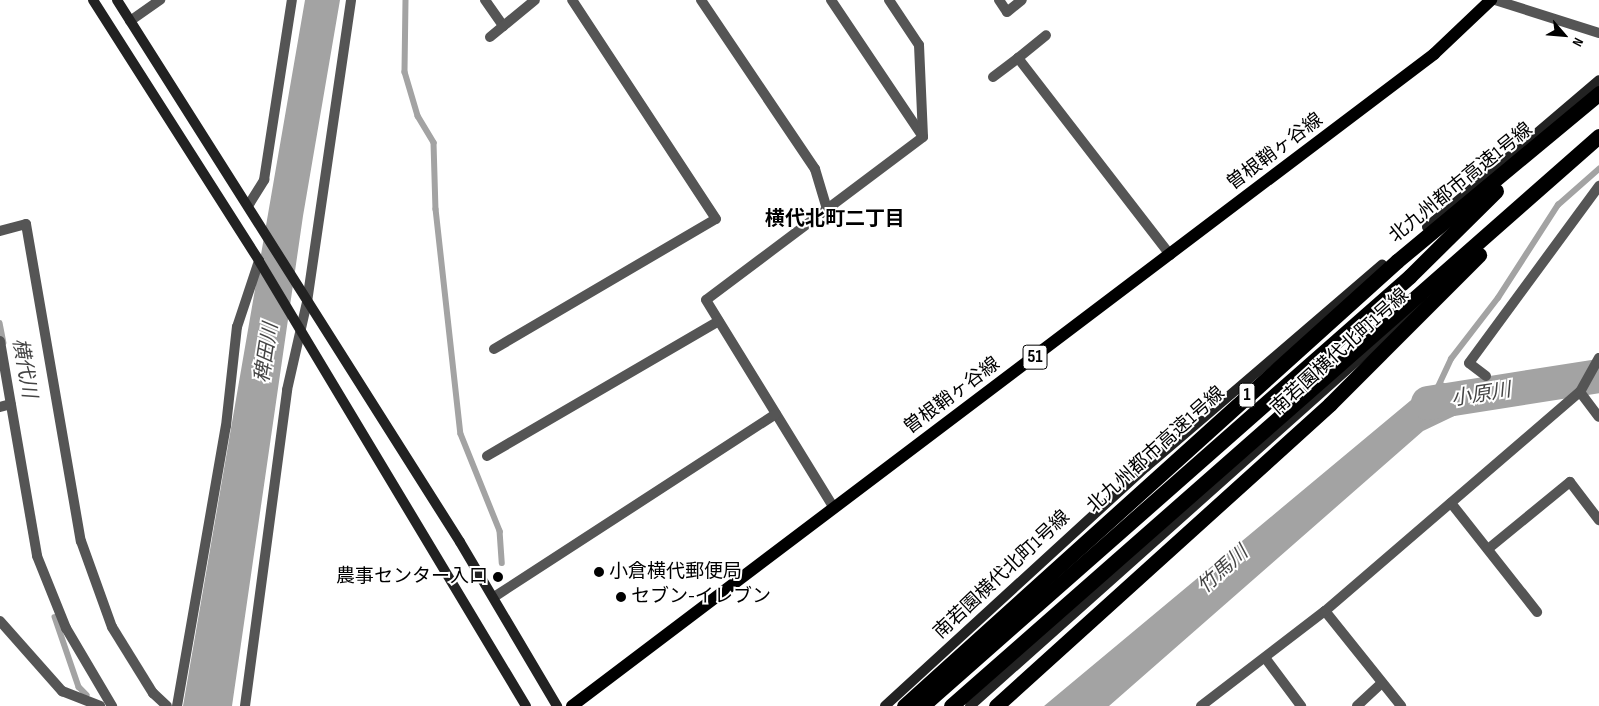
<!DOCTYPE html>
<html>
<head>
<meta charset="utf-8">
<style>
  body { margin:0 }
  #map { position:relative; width:1599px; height:706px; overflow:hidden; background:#fff; font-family:"Sofia Sans Condensed","Noto Sans JP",sans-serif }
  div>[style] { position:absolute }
  .water>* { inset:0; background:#a3a3a3 }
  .stream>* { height:5.5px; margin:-2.75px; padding:0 2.75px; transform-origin:2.75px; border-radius:2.75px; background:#a3a3a3 }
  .river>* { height:34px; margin:-17px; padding:0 17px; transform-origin:17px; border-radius:17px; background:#a3a3a3 }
  .street>* { height:10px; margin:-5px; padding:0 5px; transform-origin:5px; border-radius:5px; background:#555 }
  .secondary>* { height:10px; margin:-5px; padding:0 5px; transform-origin:5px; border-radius:5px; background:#222 }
  .primary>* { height:12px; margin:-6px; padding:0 6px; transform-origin:6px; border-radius:6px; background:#000 }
  .highway>* { height:15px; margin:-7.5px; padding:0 7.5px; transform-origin:7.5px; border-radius:7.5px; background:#000 }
  .dots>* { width:14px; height:14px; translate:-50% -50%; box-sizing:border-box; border:2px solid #fff; border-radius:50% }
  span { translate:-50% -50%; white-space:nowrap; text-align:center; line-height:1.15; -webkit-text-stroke:4px #fff; paint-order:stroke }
  .shield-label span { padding:1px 4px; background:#fff; border:1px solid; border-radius:4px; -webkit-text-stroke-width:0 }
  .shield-label { font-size:18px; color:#000; font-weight:700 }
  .street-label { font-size:19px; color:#000 }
  .poi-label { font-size:19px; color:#000 }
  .left { translate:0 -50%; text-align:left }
  .right { translate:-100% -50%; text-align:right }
  .neighbourhood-label { font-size:20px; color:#000; font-weight:700 }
  .water-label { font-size:20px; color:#444; font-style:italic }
  .north { position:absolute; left:1539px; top:10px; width:50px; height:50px; -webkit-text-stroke:4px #fff; paint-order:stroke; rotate:117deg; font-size:14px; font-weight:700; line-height:20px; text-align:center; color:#000 }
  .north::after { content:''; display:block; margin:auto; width:18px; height:22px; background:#000; clip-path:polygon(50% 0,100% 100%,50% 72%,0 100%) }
</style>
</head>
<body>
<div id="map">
  <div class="water">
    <div style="clip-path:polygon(305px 0,340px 0,303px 216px,232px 706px,183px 706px)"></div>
    <div style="clip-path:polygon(1442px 382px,1474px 396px,1471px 408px,1423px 431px,1109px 706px,1044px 706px,1422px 391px)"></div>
  </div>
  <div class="stream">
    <div style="left:406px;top:0;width:72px;rotate:90.8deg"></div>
    <div style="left:405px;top:72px;width:46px;rotate:73.5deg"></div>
    <div style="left:418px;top:116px;width:31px;rotate:59deg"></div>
    <div style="left:434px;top:143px;width:66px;rotate:88.3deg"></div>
    <div style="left:436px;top:209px;width:226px;rotate:83.7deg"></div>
    <div style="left:461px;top:434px;width:105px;rotate:68.1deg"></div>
    <div style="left:500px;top:531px;width:32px;rotate:86deg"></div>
    <div style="left:0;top:323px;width:20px;rotate:79deg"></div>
    <div style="left:1438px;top:387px;width:31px;rotate:-65deg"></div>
    <div style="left:1451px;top:359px;width:77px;rotate:-52.4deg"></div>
    <div style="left:1498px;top:298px;width:111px;rotate:-57.2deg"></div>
    <div style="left:1558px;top:205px;width:55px;rotate:-41.3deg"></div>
    <div style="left:55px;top:617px;width:74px;rotate:71.1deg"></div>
    <div style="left:79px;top:687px;width:11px;rotate:45deg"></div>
  </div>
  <div class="river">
    <div style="left:1428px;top:403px;width:173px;rotate:-9deg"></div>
  </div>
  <div class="street">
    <div style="left:485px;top:0;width:32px;rotate:55deg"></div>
    <div style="left:701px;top:0;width:204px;rotate:56deg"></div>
    <div style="left:815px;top:169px;width:42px;rotate:73.3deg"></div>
    <div style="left:831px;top:0;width:165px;rotate:56.1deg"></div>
    <div style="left:923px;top:137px;width:271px;rotate:143.1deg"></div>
    <div style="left:706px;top:300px;width:244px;rotate:58.4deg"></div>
    <div style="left:889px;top:0;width:54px;rotate:56.3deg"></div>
    <div style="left:919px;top:45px;width:91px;rotate:87.5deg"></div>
    <div style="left:999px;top:0;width:14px;rotate:56deg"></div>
    <div style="left:1007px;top:12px;width:19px;rotate:-39deg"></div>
    <div style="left:1495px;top:0;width:109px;rotate:17.6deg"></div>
    <div style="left:130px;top:21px;width:37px;rotate:-35deg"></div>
    <div style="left:490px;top:37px;width:58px;rotate:-39.4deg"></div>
    <div style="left:1018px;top:58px;width:36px;rotate:-39deg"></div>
    <div style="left:993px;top:77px;width:31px;rotate:-37deg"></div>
    <div style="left:1018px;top:58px;width:249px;rotate:52.3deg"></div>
    <div style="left:248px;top:206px;width:31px;rotate:-58deg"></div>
    <div style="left:264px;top:180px;width:182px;rotate:-81.2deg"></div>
    <div style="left:0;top:231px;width:27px;rotate:-15deg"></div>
    <div style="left:26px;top:224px;width:322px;rotate:80.2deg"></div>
    <div style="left:81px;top:541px;width:91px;rotate:70.2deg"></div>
    <div style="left:112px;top:627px;width:78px;rotate:58.2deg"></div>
    <div style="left:153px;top:693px;width:19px;rotate:43deg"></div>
    <div style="left:0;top:341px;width:218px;rotate:80.2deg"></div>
    <div style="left:37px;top:556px;width:78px;rotate:68.1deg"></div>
    <div style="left:66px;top:628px;width:91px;rotate:59.5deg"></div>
    <div style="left:494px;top:349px;width:257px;rotate:-30.4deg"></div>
    <div style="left:716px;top:219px;width:262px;rotate:-123.3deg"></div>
    <div style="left:1486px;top:376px;width:21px;rotate:-143deg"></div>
    <div style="left:1469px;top:363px;width:220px;rotate:-53.7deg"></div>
    <div style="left:1580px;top:392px;width:31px;rotate:53deg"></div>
    <div style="left:0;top:407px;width:11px;rotate:-15deg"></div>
    <div style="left:487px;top:456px;width:268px;rotate:-30.2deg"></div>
    <div style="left:1451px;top:503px;width:139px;rotate:51.7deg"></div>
    <div style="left:1488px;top:549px;width:106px;rotate:-39.3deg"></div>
    <div style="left:1570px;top:482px;width:48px;rotate:52.7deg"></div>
    <div style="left:494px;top:597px;width:336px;rotate:-33deg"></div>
    <div style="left:1325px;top:611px;width:122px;rotate:51.3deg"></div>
    <div style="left:0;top:621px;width:94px;rotate:48.5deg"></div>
    <div style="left:62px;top:691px;width:41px;rotate:21.5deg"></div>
    <div style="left:1266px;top:659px;width:59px;rotate:53.3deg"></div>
    <div style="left:177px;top:706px;width:284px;rotate:-80.1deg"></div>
    <div style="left:226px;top:426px;width:100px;rotate:-83.7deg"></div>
    <div style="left:237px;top:327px;width:70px;rotate:-71.6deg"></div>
    <div style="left:245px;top:706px;width:319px;rotate:-82.4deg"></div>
    <div style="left:287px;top:390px;width:90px;rotate:-77.2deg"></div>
    <div style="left:307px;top:302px;width:305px;rotate:-81.7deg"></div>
    <div style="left:1201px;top:706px;width:156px;rotate:-37.5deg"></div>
    <div style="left:1325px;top:611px;width:336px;rotate:-40.7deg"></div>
    <div style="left:1580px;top:392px;width:39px;rotate:-61deg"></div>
    <div style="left:1357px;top:706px;width:34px;rotate:-43deg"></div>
  </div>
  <div class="secondary">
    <div style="left:93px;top:0;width:309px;rotate:57.5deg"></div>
    <div style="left:259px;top:261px;width:519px;rotate:59.04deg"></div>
    <div style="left:117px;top:0;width:641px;rotate:57.67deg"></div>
    <div style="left:460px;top:542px;width:191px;rotate:59.4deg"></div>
    <div style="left:1427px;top:227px;width:226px;rotate:-40.5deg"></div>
    <div style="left:885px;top:706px;width:354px;rotate:-42.5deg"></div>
    <div style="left:1146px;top:467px;width:311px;rotate:-40.6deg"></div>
    <div style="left:970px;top:706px;width:608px;rotate:-41.74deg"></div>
  </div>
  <div class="primary">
    <div style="left:572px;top:706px;width:1081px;rotate:-37.1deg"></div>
    <div style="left:1434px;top:54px;width:79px;rotate:-43.5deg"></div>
  </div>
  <div class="highway">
    <div style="left:904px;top:706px;width:664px;rotate:-42.07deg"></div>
    <div style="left:1397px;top:261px;width:263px;rotate:-39.7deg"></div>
    <div style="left:922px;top:706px;width:650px;rotate:-41.38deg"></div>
    <div style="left:1410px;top:276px;width:121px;rotate:-44.7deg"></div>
    <div style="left:951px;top:706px;width:863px;rotate:-41.34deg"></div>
    <div style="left:996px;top:706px;width:450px;rotate:-42.1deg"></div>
    <div style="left:1330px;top:404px;width:211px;rotate:-45deg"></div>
  </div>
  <div class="dots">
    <div style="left:599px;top:572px;background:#000"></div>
    <div style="left:498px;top:577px;background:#000"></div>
    <div style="left:621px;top:597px;background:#000"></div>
  </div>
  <div class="shield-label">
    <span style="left:1035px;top:357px">51</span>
    <span style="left:1247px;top:395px">1</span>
  </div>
  <div class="street-label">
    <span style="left:1275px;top:152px;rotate:-37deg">曽根鞘ヶ谷線</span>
    <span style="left:1461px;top:183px;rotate:-39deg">北九州都市高速1号線</span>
    <span style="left:1340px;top:352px;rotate:-42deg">南若園横代北町1号線</span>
    <span style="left:952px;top:396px;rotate:-37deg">曽根鞘ヶ谷線</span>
    <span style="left:1156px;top:450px;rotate:-42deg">北九州都市高速1号線</span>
    <span style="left:1002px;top:575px;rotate:-43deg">南若園横代北町1号線</span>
  </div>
  <div class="poi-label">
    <span class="left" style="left:609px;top:572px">小倉横代郵便局</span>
    <span class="right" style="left:488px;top:577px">農事センター入口</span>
    <span class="left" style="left:631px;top:597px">セブン-イレブン</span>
  </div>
  <div class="neighbourhood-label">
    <span style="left:835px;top:219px">横代北町二丁目</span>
  </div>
  <div class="water-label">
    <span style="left:267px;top:353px;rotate:-81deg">稗田川</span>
    <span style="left:24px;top:368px;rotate:80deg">横代川</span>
    <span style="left:1481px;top:395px;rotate:-9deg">小原川</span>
    <span style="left:1223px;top:570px;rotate:-42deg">竹馬川</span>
  </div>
  <div class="north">N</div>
</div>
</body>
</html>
